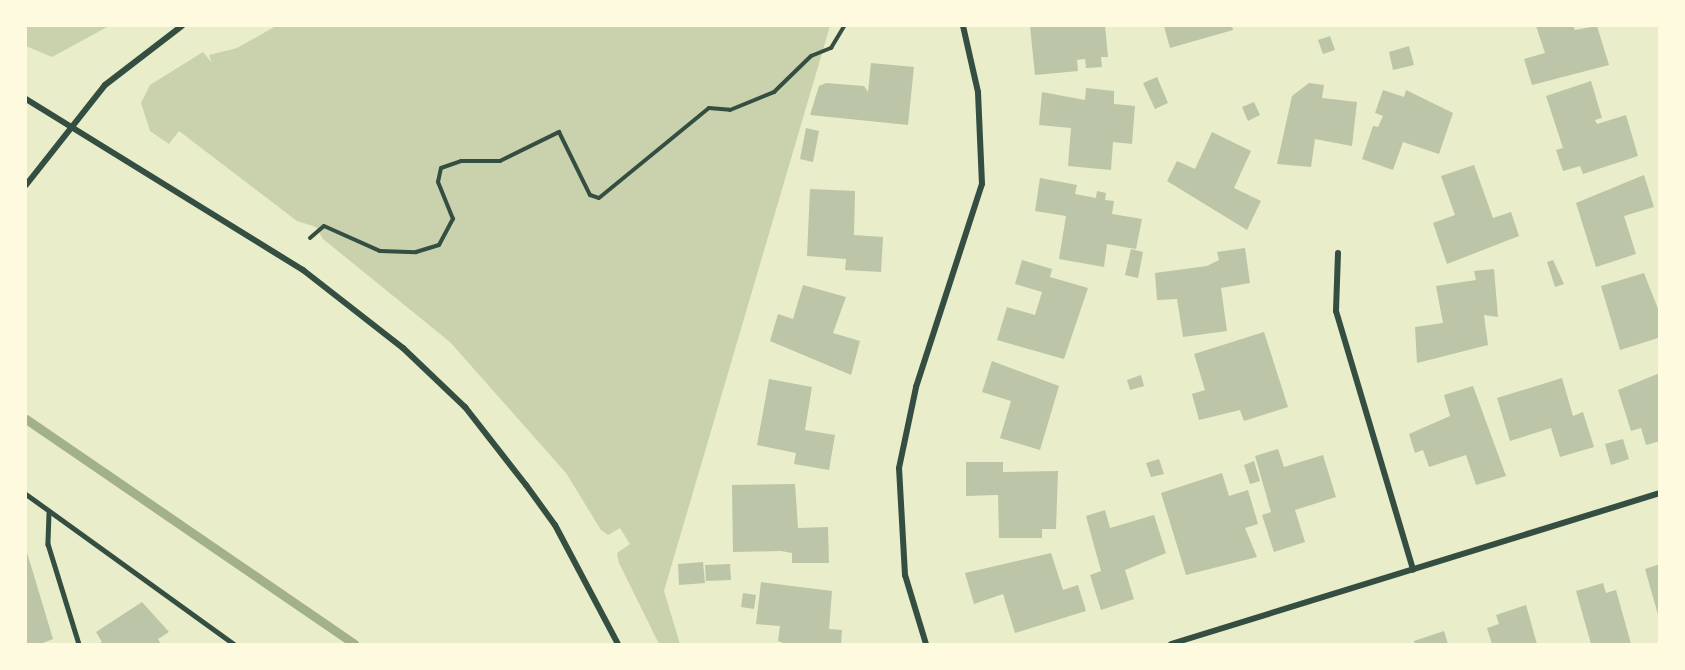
<!DOCTYPE html>
<style>
body{margin:0}
#map{position:relative;width:1685px;height:670px;overflow:hidden;background:#e9edc9;font-family:"Noto Serif",serif}
div>[style]{position:absolute}
.green>*{inset:0;background:#cad2ad}
.stream>*{height:9px;margin:-4.5px;padding:0 4.5px;transform-origin:4.5px;border-radius:4.5px;background:#a3b18a}
.building>*{inset:0;background:#bcc5a7}
.path>*{height:4px;margin:-2px;padding:0 2px;transform-origin:2px;border-radius:2px;background:#344e41}
.service>*{height:4.5px;margin:-2.25px;padding:0 2.25px;transform-origin:2.25px;border-radius:2.25px;background:#344e41}
.minor>*{height:6px;margin:-3px;padding:0 3px;transform-origin:3px;border-radius:3px;background:#344e41}
span{translate:-50% -50%;white-space:nowrap;text-align:center;line-height:1.15;-webkit-text-stroke:4.5px #fefae0;paint-order:stroke}
.frame{position:absolute;inset:0;border:27px solid #fefae0;pointer-events:none}
</style>
<div id="map">
<div class="green">
<div style="clip-path:polygon(26px 26px,109px 26px,52px 57px,26px 46px)"></div>
<div style="clip-path:polygon(276px 26px,830px 26px,664px 591px,680px 644px,659px 644px,619px 563px,617px 553px,630px 544px,620px 528px,608px 535px,601px 530px,566px 473px,450px 342px,323px 239px,316px 227px,297px 221px,179px 131px,169px 144px,150px 131px,141px 103px,150px 85px,203px 52px,212px 63px,209px 55px,237px 48px)"></div>
</div>
<div class="stream">
<div style="left:26px;top:419px;width:398px;rotate:34.4deg"></div>
</div>
<div class="building">
<div style="clip-path:polygon(1030px 26px,1105px 26px,1108px 57px,1101px 57px,1102px 67px,1086px 68px,1085px 59px,1077px 60px,1078px 71px,1035px 75px)"></div>
<div style="clip-path:polygon(1164px 26px,1232px 26px,1233px 30px,1170px 48px)"></div>
<div style="clip-path:polygon(1536px 26px,1573px 26px,1575px 30px,1597px 26px,1609px 65px,1532px 85px,1524px 59px,1545px 53px)"></div>
<div style="clip-path:polygon(1330px 36px,1335px 50px,1323px 54px,1318px 40px)"></div>
<div style="clip-path:polygon(1409px 46px,1414px 65px,1393px 70px,1389px 52px)"></div>
<div style="clip-path:polygon(871px 63px,914px 67px,908px 125px,810px 115px,819px 86px,826px 83px,864px 86px,868px 92px)"></div>
<div style="clip-path:polygon(1157px 77px,1168px 103px,1155px 109px,1143px 83px)"></div>
<div style="clip-path:polygon(1591px 81px,1602px 118px,1595px 120px,1597px 124px,1626px 115px,1638px 156px,1583px 174px,1580px 166px,1563px 171px,1556px 150px,1563px 148px,1546px 96px)"></div>
<div style="clip-path:polygon(1309px 83px,1324px 85px,1322px 98px,1357px 102px,1352px 146px,1315px 139px,1311px 167px,1277px 164px,1292px 96px)"></div>
<div style="clip-path:polygon(1086px 88px,1114px 91px,1114px 104px,1135px 106px,1132px 144px,1113px 142px,1111px 170px,1068px 166px,1071px 128px,1039px 125px,1042px 92px,1085px 100px)"></div>
<div style="clip-path:polygon(1383px 90px,1404px 97px,1406px 90px,1453px 113px,1439px 154px,1403px 142px,1393px 170px,1362px 159px,1373px 126px,1378px 127px,1383px 116px,1375px 113px)"></div>
<div style="clip-path:polygon(1254px 102px,1260px 115px,1248px 121px,1242px 107px)"></div>
<div style="clip-path:polygon(806px 128px,819px 131px,813px 162px,800px 159px)"></div>
<div style="clip-path:polygon(1212px 132px,1251px 151px,1234px 188px,1261px 201px,1247px 230px,1167px 181px,1177px 161px,1195px 169px)"></div>
<div style="clip-path:polygon(1474px 165px,1493px 218px,1511px 212px,1519px 236px,1447px 264px,1433px 223px,1455px 215px,1441px 176px)"></div>
<div style="clip-path:polygon(1644px 175px,1654px 207px,1624px 216px,1636px 254px,1596px 267px,1576px 203px)"></div>
<div style="clip-path:polygon(1040px 178px,1077px 185px,1075px 194px,1096px 198px,1097px 191px,1106px 193px,1105px 200px,1114px 201px,1112px 214px,1142px 219px,1136px 249px,1107px 244px,1104px 267px,1059px 259px,1066px 216px,1035px 211px)"></div>
<div style="clip-path:polygon(810px 189px,855px 191px,854px 235px,883px 237px,881px 272px,845px 270px,846px 259px,807px 256px)"></div>
<div style="clip-path:polygon(1245px 248px,1250px 283px,1221px 288px,1227px 331px,1183px 337px,1177px 299px,1157px 300px,1155px 273px,1207px 266px,1219px 260px,1217px 252px)"></div>
<div style="clip-path:polygon(1131px 249px,1143px 252px,1138px 278px,1125px 275px)"></div>
<div style="clip-path:polygon(1022px 260px,1052px 269px,1050px 277px,1088px 288px,1064px 359px,997px 340px,1007px 307px,1035px 315px,1042px 292px,1015px 284px)"></div>
<div style="clip-path:polygon(1553px 260px,1564px 284px,1555px 287px,1547px 262px)"></div>
<div style="clip-path:polygon(1494px 269px,1498px 317px,1484px 315px,1488px 345px,1417px 363px,1415px 327px,1443px 323px,1436px 286px,1476px 280px,1474px 271px)"></div>
<div style="clip-path:polygon(1644px 273px,1660px 314px,1660px 343px,1658px 338px,1620px 350px,1601px 286px)"></div>
<div style="clip-path:polygon(803px 285px,846px 297px,833px 333px,860px 341px,851px 375px,770px 341px,778px 314px,793px 319px)"></div>
<div style="clip-path:polygon(1264px 332px,1288px 407px,1244px 421px,1240px 410px,1199px 420px,1192px 394px,1205px 390px,1194px 354px)"></div>
<div style="clip-path:polygon(992px 361px,1059px 386px,1040px 450px,1000px 438px,1011px 401px,982px 392px)"></div>
<div style="clip-path:polygon(1660px 373px,1660px 441px,1646px 445px,1641px 428px,1631px 431px,1618px 390px)"></div>
<div style="clip-path:polygon(1141px 375px,1144px 386px,1130px 390px,1127px 380px)"></div>
<div style="clip-path:polygon(1562px 378px,1573px 416px,1583px 412px,1594px 447px,1560px 457px,1551px 428px,1510px 441px,1497px 398px)"></div>
<div style="clip-path:polygon(769px 379px,812px 387px,805px 430px,835px 435px,829px 470px,794px 464px,796px 453px,757px 445px)"></div>
<div style="clip-path:polygon(1473px 386px,1506px 476px,1476px 485px,1466px 455px,1429px 467px,1423px 450px,1415px 453px,1409px 434px,1450px 416px,1444px 395px)"></div>
<div style="clip-path:polygon(1623px 439px,1629px 459px,1611px 465px,1605px 444px)"></div>
<div style="clip-path:polygon(1278px 449px,1284px 467px,1323px 455px,1336px 497px,1295px 510px,1305px 542px,1274px 552px,1262px 515px,1271px 512px,1255px 456px)"></div>
<div style="clip-path:polygon(1159px 459px,1164px 474px,1151px 477px,1146px 463px)"></div>
<div style="clip-path:polygon(1254px 461px,1260px 481px,1250px 484px,1244px 465px)"></div>
<div style="clip-path:polygon(966px 462px,1003px 462px,1003px 472px,1058px 471px,1056px 529px,1042px 529px,1042px 538px,999px 538px,998px 495px,966px 496px)"></div>
<div style="clip-path:polygon(1222px 473px,1229px 496px,1248px 490px,1258px 524px,1245px 528px,1257px 557px,1186px 575px,1161px 493px)"></div>
<div style="clip-path:polygon(795px 484px,798px 528px,828px 527px,829px 563px,792px 563px,792px 553px,781px 551px,733px 552px,732px 485px)"></div>
<div style="clip-path:polygon(1105px 510px,1110px 528px,1154px 515px,1166px 553px,1125px 570px,1134px 599px,1101px 610px,1090px 575px,1101px 571px,1086px 516px)"></div>
<div style="clip-path:polygon(26px 549px,53px 639px,40px 644px,26px 644px)"></div>
<div style="clip-path:polygon(1051px 553px,1063px 590px,1078px 585px,1086px 611px,1015px 633px,1003px 594px,974px 604px,965px 573px)"></div>
<div style="clip-path:polygon(703px 562px,705px 583px,679px 585px,678px 564px)"></div>
<div style="clip-path:polygon(730px 564px,731px 580px,706px 581px,705px 565px)"></div>
<div style="clip-path:polygon(1660px 564px,1660px 618px,1659px 618px,1645px 569px)"></div>
<div style="clip-path:polygon(761px 582px,832px 591px,829px 629px,842px 630px,841px 644px,786px 644px,778px 641px,780px 626px,756px 624px)"></div>
<div style="clip-path:polygon(1603px 583px,1606px 593px,1616px 590px,1631px 644px,1591px 644px,1576px 591px)"></div>
<div style="clip-path:polygon(743px 593px,756px 595px,754px 609px,741px 607px)"></div>
<div style="clip-path:polygon(142px 602px,169px 632px,158px 639px,161px 644px,98px 644px,102px 642px,96px 632px)"></div>
<div style="clip-path:polygon(1526px 605px,1537px 644px,1492px 644px,1487px 628px,1499px 624px,1496px 615px)"></div>
<div style="clip-path:polygon(1444px 631px,1448px 644px,1415px 644px,1414px 641px)"></div>
</div>
<div class="path">
<div style="left:310px;top:238px;width:18px;rotate:-41deg"></div>
<div style="left:324px;top:226px;width:61px;rotate:24.1deg"></div>
<div style="left:380px;top:251px;width:36px;rotate:2deg"></div>
<div style="left:416px;top:252px;width:24px;rotate:-17deg"></div>
<div style="left:439px;top:245px;width:30px;rotate:-62deg"></div>
<div style="left:453px;top:219px;width:40px;rotate:-112deg"></div>
<div style="left:438px;top:182px;width:14px;rotate:-78deg"></div>
<div style="left:441px;top:168px;width:21px;rotate:-19deg"></div>
<div style="left:461px;top:161px;width:39px"></div>
<div style="left:500px;top:161px;width:66px;rotate:-26.2deg"></div>
<div style="left:559px;top:132px;width:70px;rotate:63.8deg"></div>
<div style="left:590px;top:195px;width:9px;rotate:18deg"></div>
<div style="left:599px;top:198px;width:142px;rotate:-39.3deg"></div>
<div style="left:709px;top:108px;width:21px;rotate:5deg"></div>
<div style="left:730px;top:110px;width:48px;rotate:-22.2deg"></div>
<div style="left:774px;top:92px;width:52px;rotate:-44.2deg"></div>
<div style="left:811px;top:56px;width:22px;rotate:-22deg"></div>
<div style="left:831px;top:48px;width:26px;rotate:-59deg"></div>
</div>
<div class="service">
<div style="left:26px;top:494px;width:256px;rotate:35.8deg"></div>
<div style="left:49px;top:513px;width:31px;rotate:92deg"></div>
<div style="left:48px;top:544px;width:105px;rotate:72.8deg"></div>
</div>
<div class="minor">
<div style="left:26px;top:99px;width:326px;rotate:31.7deg"></div>
<div style="left:303px;top:270px;width:127px;rotate:38deg"></div>
<div style="left:403px;top:348px;width:86px;rotate:43.6deg"></div>
<div style="left:465px;top:407px;width:99px;rotate:52deg"></div>
<div style="left:526px;top:485px;width:49px;rotate:54.1deg"></div>
<div style="left:555px;top:525px;width:135px;rotate:62.1deg"></div>
<div style="left:26px;top:185px;width:127px;rotate:-51.7deg"></div>
<div style="left:105px;top:85px;width:97px;rotate:-37.5deg"></div>
<div style="left:1338px;top:253px;width:58px;rotate:92deg"></div>
<div style="left:1336px;top:311px;width:270px;rotate:73.4deg"></div>
<div style="left:926px;top:644px;width:72px;rotate:-106.9deg"></div>
<div style="left:905px;top:575px;width:107px;rotate:-93.2deg"></div>
<div style="left:899px;top:468px;width:83px;rotate:-78.1deg"></div>
<div style="left:916px;top:387px;width:213px;rotate:-72deg"></div>
<div style="left:982px;top:184px;width:92px;rotate:-92.5deg"></div>
<div style="left:978px;top:92px;width:68px;rotate:-102.8deg"></div>
<div style="left:1171px;top:644px;width:512px;rotate:-17.16deg"></div>
</div>
<div class="frame"></div>
</div>
